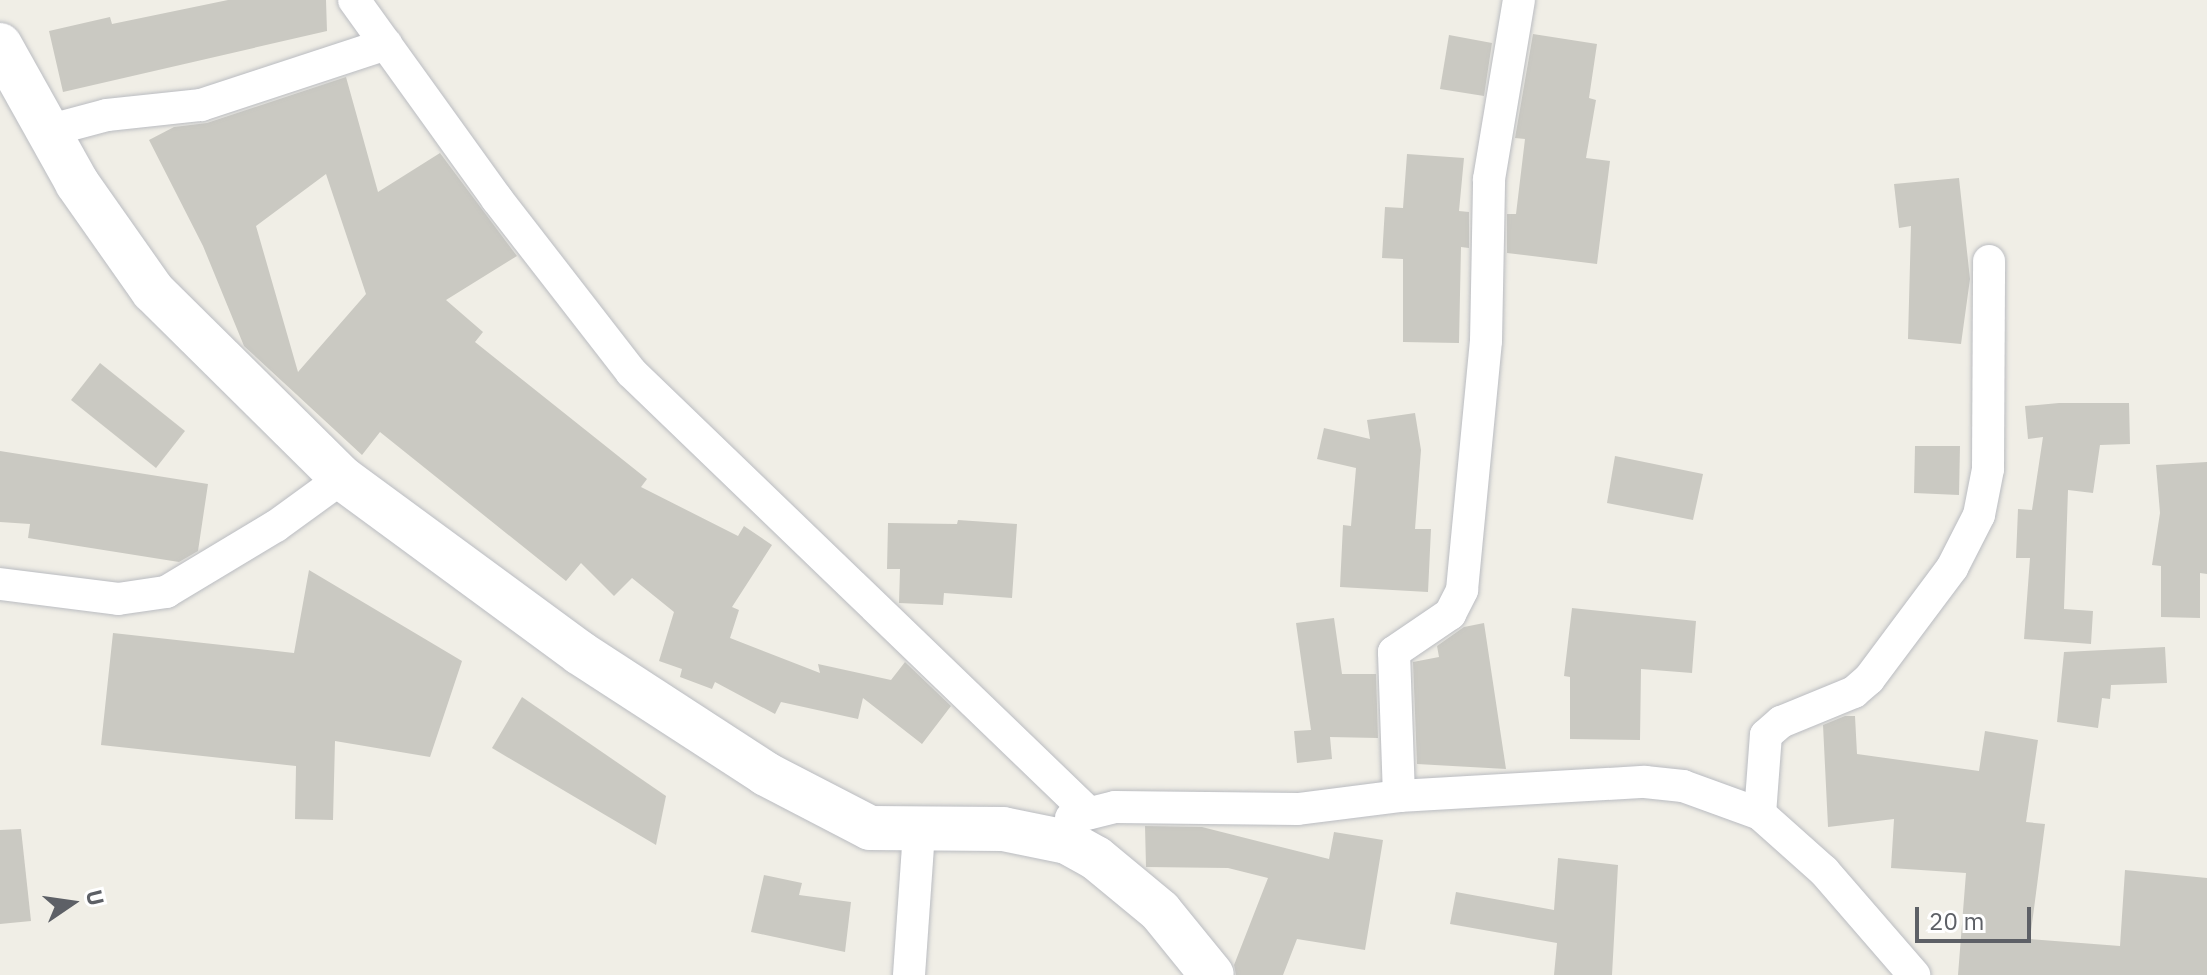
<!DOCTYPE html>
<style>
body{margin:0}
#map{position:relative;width:2207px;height:975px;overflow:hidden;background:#f0eee6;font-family:"IBM Plex Sans",sans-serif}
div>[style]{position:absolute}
.building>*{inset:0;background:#cac9c2}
.roads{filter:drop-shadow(0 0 2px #babcc1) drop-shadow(0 0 2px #babcc1)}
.street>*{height:32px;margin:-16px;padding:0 16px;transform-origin:16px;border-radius:16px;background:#fff}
.secondary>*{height:44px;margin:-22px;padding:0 22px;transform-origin:22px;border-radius:22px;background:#fff}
span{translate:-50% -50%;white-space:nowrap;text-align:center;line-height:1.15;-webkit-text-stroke:8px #fff;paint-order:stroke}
.north{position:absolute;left:32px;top:863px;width:80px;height:80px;-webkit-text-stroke:6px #fff;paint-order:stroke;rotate:77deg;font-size:22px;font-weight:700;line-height:32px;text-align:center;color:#5d6066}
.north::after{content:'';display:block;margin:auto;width:28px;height:36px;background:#5d6066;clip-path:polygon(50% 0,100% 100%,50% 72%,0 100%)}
.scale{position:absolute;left:1915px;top:907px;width:116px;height:36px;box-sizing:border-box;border:4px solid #5d6066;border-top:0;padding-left:10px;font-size:24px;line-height:28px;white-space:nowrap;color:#5d6066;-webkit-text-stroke:6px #fff;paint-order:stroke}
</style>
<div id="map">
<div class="building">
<div style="clip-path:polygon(228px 0,326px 0,327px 31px,63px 92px,49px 31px,110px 17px,112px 24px)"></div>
<div style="clip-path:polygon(1533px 34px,1597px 44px,1589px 98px,1596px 100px,1586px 158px,1610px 161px,1597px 264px,1507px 253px,1507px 214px,1516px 214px,1525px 139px,1515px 138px)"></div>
<div style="clip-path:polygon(1449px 35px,1492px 43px,1484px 96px,1440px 89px)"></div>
<div style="clip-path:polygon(evenodd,346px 77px,378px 192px,440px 153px,517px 256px,446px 300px,483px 332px,475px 342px,647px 479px,641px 487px,738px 536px,744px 526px,772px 545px,732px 607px,739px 610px,730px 638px,820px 673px,818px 664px,891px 680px,905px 662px,951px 706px,922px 744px,863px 698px,858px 719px,781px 702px,775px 714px,715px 682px,712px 689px,680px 677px,682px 669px,659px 661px,674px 612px,632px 578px,614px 596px,581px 563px,566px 581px,380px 432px,362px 455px,244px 346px,203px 246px,149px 140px,174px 127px,207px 123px,346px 77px,326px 174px,366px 294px,298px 372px,256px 226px,326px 174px)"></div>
<div style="clip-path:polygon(1407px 154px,1464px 158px,1459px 211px,1469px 212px,1469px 248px,1461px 247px,1459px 343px,1403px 342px,1403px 259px,1382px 258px,1385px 207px,1403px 208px)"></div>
<div style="clip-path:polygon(1959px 178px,1970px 279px,1961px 344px,1908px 339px,1911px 226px,1899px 228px,1894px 184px)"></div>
<div style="clip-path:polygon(100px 363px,185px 431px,156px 468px,71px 400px)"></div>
<div style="clip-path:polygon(2059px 403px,2129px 403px,2130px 444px,2100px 445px,2093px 493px,2068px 490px,2064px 609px,2093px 611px,2091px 644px,2024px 639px,2030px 558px,2016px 558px,2018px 509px,2032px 510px,2043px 437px,2028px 439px,2025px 406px)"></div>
<div style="clip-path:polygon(1415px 413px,1421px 450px,1415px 529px,1431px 529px,1428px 592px,1340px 587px,1343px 525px,1351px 526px,1356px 468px,1317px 459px,1324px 428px,1370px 439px,1367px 420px)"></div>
<div style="clip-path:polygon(1915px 446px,1960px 446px,1959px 495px,1914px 493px)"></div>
<div style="clip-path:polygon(0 451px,208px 484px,198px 551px,179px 562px,28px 538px,30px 524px,0 522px)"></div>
<div style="clip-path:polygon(1615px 456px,1703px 474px,1693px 520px,1607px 503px)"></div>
<div style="clip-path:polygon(2207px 462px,2207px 574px,2200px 573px,2200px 618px,2161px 617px,2161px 566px,2152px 565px,2160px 513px,2156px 465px)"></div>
<div style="clip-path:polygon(958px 520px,1017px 524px,1012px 598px,944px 593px,943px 605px,899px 603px,900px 569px,887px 569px,888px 523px,957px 524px)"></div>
<div style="clip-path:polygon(309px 570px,462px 661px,430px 757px,335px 741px,333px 820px,295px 819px,296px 766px,101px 745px,113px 633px,294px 653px)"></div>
<div style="clip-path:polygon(1572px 608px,1696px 621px,1692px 673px,1641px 669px,1640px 740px,1570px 739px,1570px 677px,1564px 676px)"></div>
<div style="clip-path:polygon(1334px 618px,1342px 674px,1376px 674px,1378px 738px,1330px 737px,1332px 759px,1297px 763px,1294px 731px,1311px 730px,1296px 623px)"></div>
<div style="clip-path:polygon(1484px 623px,1506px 769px,1417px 764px,1413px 662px,1439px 657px,1437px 646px,1464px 627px)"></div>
<div style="clip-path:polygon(2165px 647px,2167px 683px,2111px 685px,2110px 699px,2102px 698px,2098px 728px,2057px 722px,2064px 652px)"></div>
<div style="clip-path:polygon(522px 697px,666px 796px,656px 845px,492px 748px)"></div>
<div style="clip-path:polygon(1845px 716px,1855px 716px,1857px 754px,1979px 771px,1985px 731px,2038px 740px,2026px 822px,2045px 824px,2030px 939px,2120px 946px,2125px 870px,2207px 878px,2207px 975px,1958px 975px,1966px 873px,1891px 868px,1894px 819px,1828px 827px,1823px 725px)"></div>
<div style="clip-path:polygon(1145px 826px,1202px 827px,1329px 859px,1334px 832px,1383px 840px,1365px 950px,1297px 939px,1283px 975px,1236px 975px,1234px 965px,1268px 878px,1228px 868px,1146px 867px)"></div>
<div style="clip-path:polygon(21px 829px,31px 921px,0 924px,0 830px)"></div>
<div style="clip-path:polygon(1558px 858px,1618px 865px,1612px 975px,1554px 975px,1557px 943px,1450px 924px,1456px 892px,1554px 910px)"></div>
<div style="clip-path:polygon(764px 875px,802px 883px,799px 895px,851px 902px,845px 952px,751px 932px)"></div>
</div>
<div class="roads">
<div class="street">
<div style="left:354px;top:0;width:245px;rotate:54.3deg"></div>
<div style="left:497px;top:199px;width:219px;rotate:52.2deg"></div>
<div style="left:631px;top:372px;width:636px;rotate:43.92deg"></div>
<div style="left:47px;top:131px;width:62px;rotate:-14.9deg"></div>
<div style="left:107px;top:115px;width:95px;rotate:-6.1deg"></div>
<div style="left:201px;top:105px;width:195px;rotate:-18.2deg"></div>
<div style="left:0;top:584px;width:119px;rotate:7.2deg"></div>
<div style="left:118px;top:599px;width:49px;rotate:-8.3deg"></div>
<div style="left:166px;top:592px;width:128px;rotate:-31deg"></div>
<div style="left:276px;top:526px;width:82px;rotate:-36deg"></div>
<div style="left:1399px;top:796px;width:144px;rotate:-92deg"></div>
<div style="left:1394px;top:652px;width:68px;rotate:-34.2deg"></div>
<div style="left:1450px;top:614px;width:27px;rotate:-63deg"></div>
<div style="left:1462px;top:590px;width:250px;rotate:-84.5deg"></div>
<div style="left:1486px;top:341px;width:162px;rotate:-88.9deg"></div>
<div style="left:1489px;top:179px;width:181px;rotate:-80.5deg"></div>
<div style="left:1760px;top:814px;width:79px;rotate:-85.7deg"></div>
<div style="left:1766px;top:735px;width:20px;rotate:-41deg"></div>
<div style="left:1781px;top:722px;width:79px;rotate:-22.3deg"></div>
<div style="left:1854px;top:692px;width:20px;rotate:-41deg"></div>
<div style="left:1869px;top:679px;width:139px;rotate:-53.2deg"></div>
<div style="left:1952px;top:568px;width:59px;rotate:-63deg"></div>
<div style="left:1979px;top:515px;width:47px;rotate:-78.9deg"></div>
<div style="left:1988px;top:469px;width:208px;rotate:-89.7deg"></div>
<div style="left:1071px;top:818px;width:45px;rotate:-14deg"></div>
<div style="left:1115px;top:807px;width:183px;rotate:0.6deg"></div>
<div style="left:1298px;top:809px;width:102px;rotate:-7.3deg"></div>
<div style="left:1399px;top:796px;width:246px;rotate:-3.3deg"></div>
<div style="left:1645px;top:782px;width:38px;rotate:6deg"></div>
<div style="left:1683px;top:786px;width:82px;rotate:20deg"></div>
<div style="left:1760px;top:814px;width:86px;rotate:41.7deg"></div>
<div style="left:1824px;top:871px;width:138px;rotate:49.1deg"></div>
<div style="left:909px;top:975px;width:144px;rotate:-86deg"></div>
</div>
<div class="secondary">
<div style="left:0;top:45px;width:158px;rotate:60.8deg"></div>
<div style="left:77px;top:183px;width:132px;rotate:54.9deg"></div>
<div style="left:153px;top:291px;width:266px;rotate:44.7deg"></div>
<div style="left:342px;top:478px;width:295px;rotate:36.3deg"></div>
<div style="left:580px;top:653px;width:222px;rotate:33deg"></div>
<div style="left:766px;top:774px;width:117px;rotate:27.4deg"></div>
<div style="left:870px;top:828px;width:133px;rotate:0.4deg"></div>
<div style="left:1003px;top:829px;width:65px;rotate:11.5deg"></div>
<div style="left:1067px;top:842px;width:33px;rotate:29deg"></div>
<div style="left:1096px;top:858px;width:83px;rotate:39.6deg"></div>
<div style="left:1160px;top:911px;width:82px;rotate:50.9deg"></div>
</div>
</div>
<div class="north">U</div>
<div class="scale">20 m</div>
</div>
